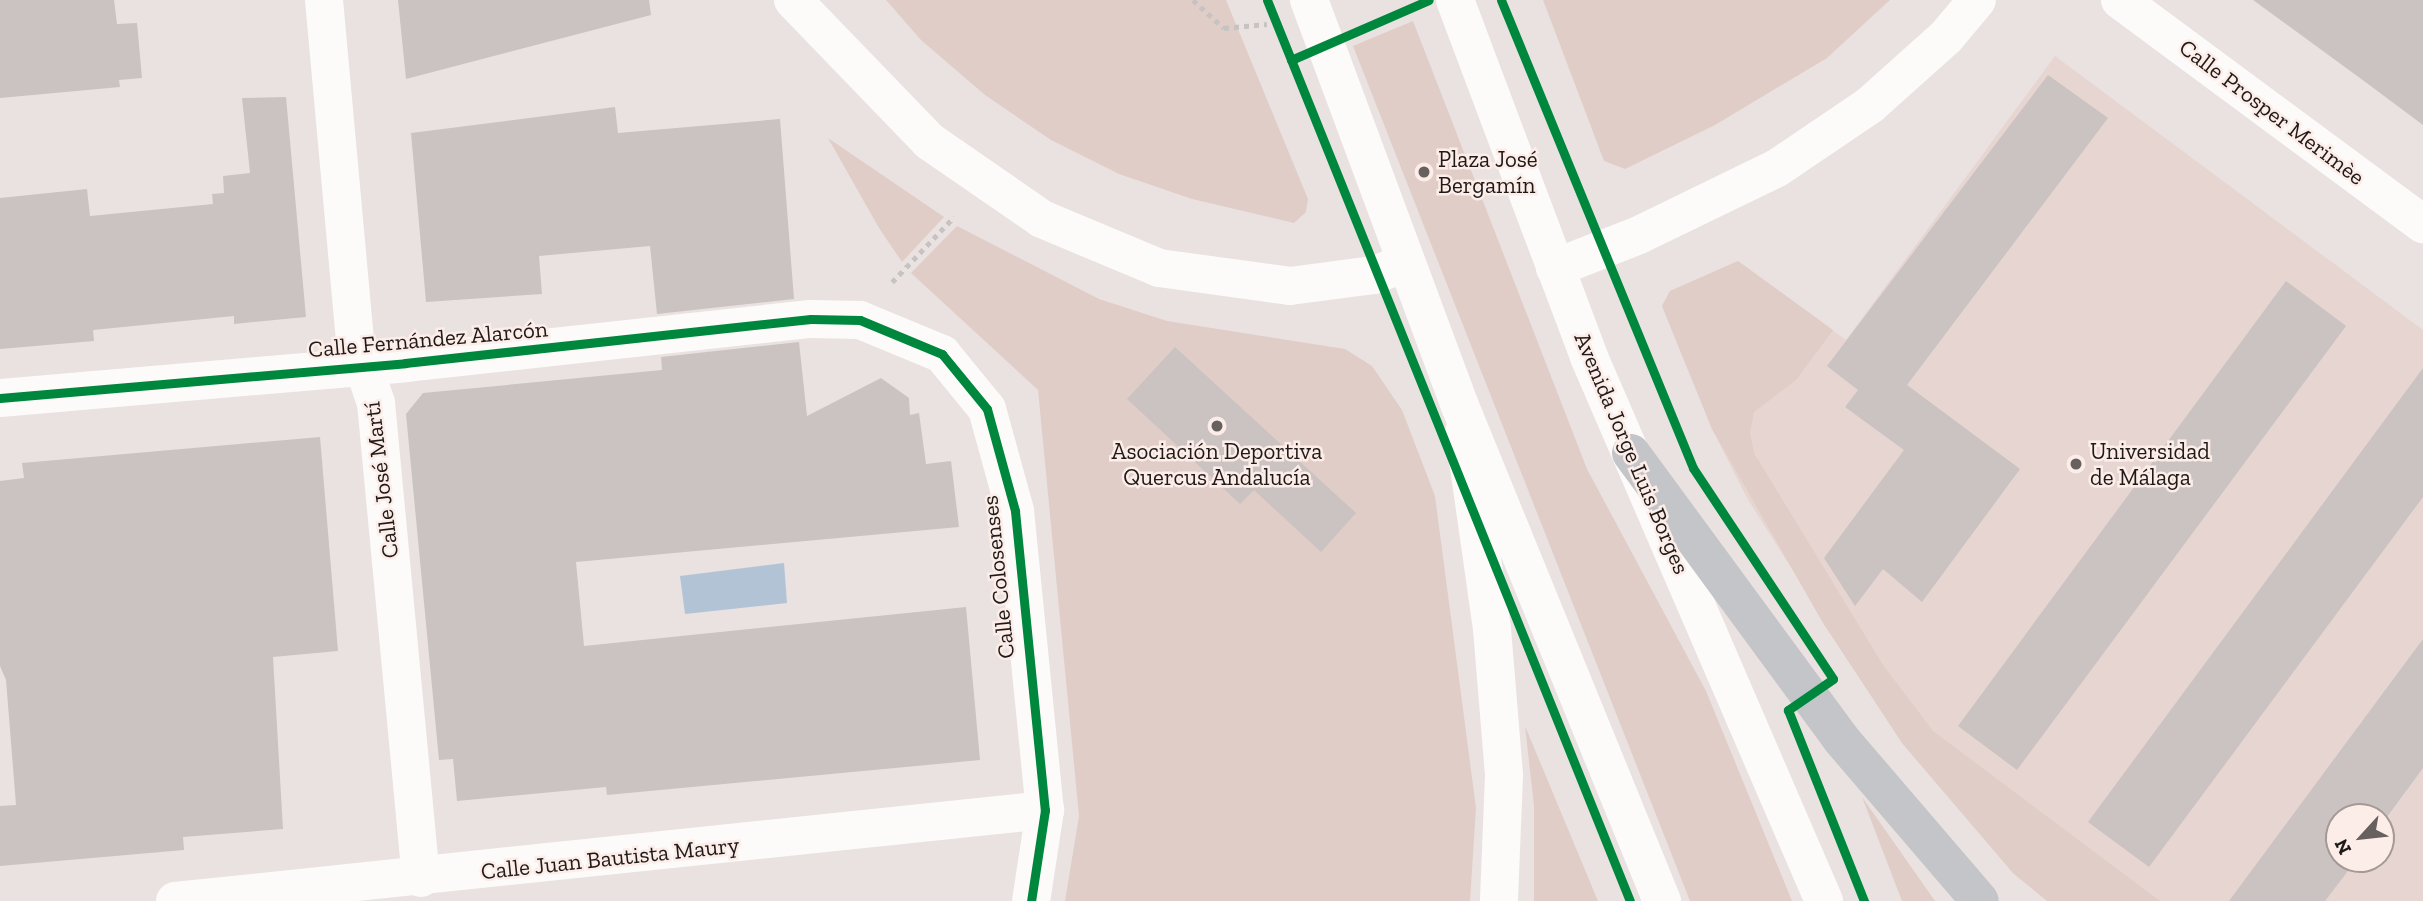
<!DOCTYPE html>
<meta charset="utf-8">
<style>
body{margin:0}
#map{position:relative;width:2423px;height:901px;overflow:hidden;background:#eae2e0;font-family:"Zilla Slab",serif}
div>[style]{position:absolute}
.built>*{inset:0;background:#e6d5d0}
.green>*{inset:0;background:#e0cdc7}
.water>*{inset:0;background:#b2c3d6}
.building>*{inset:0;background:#cac3c1}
.path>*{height:4.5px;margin-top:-2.25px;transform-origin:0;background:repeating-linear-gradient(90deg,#c6c4c3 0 5px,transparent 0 10px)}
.street>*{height:38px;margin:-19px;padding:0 19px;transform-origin:19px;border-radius:19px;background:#fcfbfa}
.secondary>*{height:38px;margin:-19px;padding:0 19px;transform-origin:19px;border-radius:19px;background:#fcfbfa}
.highway>*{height:38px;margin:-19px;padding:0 19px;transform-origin:19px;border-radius:19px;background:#c4c5c8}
.cycleway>*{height:9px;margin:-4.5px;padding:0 4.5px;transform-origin:4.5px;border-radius:4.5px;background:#00873e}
.dots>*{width:19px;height:19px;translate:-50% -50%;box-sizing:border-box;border:4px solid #fdede8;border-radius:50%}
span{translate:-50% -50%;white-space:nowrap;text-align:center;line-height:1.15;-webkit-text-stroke:5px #fdede8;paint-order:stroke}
.street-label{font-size:23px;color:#1f1a18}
.poi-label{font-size:23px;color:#1f1a18}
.left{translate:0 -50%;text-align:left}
.north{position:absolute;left:2325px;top:803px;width:70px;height:70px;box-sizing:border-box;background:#fdede8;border:2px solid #a49995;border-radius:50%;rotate:243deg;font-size:19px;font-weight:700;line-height:28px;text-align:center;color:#1f1a18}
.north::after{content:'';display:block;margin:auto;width:24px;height:32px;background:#66605e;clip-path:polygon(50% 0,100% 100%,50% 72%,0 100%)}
</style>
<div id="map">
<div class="built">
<div style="clip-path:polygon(evenodd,2055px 56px,2423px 330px,2423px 901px,2047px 901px,2013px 873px,1902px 743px,1747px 498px,1712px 429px,1662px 306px,1670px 291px,1738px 261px,1846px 340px,2055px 56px,2339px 817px,2381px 817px,2381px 859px,2339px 859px,2339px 817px)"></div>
</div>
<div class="green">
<div style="clip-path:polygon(886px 0,1226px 0,1308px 199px,1306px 212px,1294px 223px,1192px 199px,1119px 174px,1051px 140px,985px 95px,921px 40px)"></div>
<div style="clip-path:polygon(1543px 0,1890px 0,1827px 58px,1715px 125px,1625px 169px,1604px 161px)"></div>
<div style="clip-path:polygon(1413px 21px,1587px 469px,1706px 691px,1792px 901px,1690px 901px,1353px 46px)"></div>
<div style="clip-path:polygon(828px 138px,944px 217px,902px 262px,879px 228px)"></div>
<div style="clip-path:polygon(957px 226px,1099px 299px,1167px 321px,1345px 349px,1372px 366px,1402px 410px,1435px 496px,1476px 808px,1470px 901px,1065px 901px,1079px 816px,1038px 390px,911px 273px)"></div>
<div style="clip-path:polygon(1738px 261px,1833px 330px,1796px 380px,1754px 412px,1750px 433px,1754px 453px,1883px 665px,1933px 731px,2160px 901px,2047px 901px,2013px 873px,1902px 743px,1823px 623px,1712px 429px,1662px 306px,1670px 291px)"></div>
<div style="clip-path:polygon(1525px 726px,1598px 901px,1534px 901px,1534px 806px)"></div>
<div style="clip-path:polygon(1862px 797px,1935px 901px,1902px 901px)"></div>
</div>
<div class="water">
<div style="clip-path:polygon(784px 563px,787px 603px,685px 614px,680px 576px)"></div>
</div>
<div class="building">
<div style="clip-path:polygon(0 0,114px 0,117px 24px,137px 23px,142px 78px,119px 80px,120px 87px,0 98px)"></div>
<div style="clip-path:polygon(398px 0,649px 0,651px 15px,406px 79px)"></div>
<div style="clip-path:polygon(2253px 0,2423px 0,2423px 125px,2364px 81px)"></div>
<div style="clip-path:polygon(2048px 75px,2108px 118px,1907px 385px,2020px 469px,1922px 602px,1883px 569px,1855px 606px,1824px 558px,1904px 450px,1845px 407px,1858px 390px,1827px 366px)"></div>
<div style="clip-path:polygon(286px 97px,306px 317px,234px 324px,234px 316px,93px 330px,94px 341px,0 349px,0 198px,87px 189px,90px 216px,213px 204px,212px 194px,224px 193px,223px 176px,250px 173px,242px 98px)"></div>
<div style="clip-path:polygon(615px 107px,618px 133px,780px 119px,794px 299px,657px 314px,650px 246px,539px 256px,542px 294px,426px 302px,411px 133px)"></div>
<div style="clip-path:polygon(2286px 281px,2346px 326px,2017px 770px,1958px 726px)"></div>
<div style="clip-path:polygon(799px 342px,807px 416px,881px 378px,909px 398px,910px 415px,919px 413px,926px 464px,951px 461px,959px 527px,576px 562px,584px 646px,966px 607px,980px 760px,607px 795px,606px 787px,457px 801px,453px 759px,439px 760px,406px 414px,423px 393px,662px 370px,661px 357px)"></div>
<div style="clip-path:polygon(1175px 347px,1356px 513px,1321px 552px,1254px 490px,1240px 504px,1127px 399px)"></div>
<div style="clip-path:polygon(2423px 368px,2423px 497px,2149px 867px,2088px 822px)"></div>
<div style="clip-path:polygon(320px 437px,338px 651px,273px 657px,283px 829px,183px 837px,184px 850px,0 866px,0 806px,16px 805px,6px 680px,0 666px,0 481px,24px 478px,22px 463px)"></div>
<div style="clip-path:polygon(2423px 639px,2423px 768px,2381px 825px,2381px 817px,2339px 817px,2339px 859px,2357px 859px,2325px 901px,2229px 901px)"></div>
</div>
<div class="path">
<div style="left:1193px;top:0;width:42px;rotate:42.1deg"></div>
<div style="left:1224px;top:28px;width:43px;rotate:-5.3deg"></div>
<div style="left:892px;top:282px;width:90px;rotate:-46.4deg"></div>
</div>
<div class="street">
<div style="left:324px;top:0;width:343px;rotate:84.8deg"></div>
<div style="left:355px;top:342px;width:65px;rotate:71deg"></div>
<div style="left:376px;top:403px;width:477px;rotate:84.6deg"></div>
<div style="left:793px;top:0;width:196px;rotate:46deg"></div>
<div style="left:929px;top:141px;width:137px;rotate:34.6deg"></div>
<div style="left:1042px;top:219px;width:127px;rotate:22.7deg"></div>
<div style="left:1159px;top:268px;width:132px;rotate:7.8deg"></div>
<div style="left:1290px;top:286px;width:85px;rotate:-7.5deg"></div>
<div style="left:1374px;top:275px;width:34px;rotate:-21deg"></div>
<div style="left:2120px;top:0;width:377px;rotate:36.5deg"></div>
<div style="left:1555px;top:268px;width:90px;rotate:-21.4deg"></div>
<div style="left:1639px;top:235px;width:153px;rotate:-25.9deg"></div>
<div style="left:1777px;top:168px;width:112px;rotate:-34.1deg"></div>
<div style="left:1870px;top:105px;width:102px;rotate:-41.8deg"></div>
<div style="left:1946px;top:37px;width:48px;rotate:-50deg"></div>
<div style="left:0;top:398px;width:407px;rotate:-4.9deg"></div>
<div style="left:405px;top:363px;width:408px;rotate:-6.2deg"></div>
<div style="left:811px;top:319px;width:49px;rotate:1.2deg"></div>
<div style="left:860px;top:320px;width:89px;rotate:22.5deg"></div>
<div style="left:942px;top:354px;width:71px;rotate:50.7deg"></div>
<div style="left:987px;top:409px;width:106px;rotate:74.6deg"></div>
<div style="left:1015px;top:511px;width:301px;rotate:84.3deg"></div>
<div style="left:1045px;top:810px;width:92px;rotate:98.7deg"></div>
<div style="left:1464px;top:432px;width:199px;rotate:81.9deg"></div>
<div style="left:1492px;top:629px;width:146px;rotate:85.3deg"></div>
<div style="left:1504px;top:775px;width:126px;rotate:92.3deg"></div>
<div style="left:175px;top:901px;width:875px;rotate:-5.97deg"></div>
</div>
<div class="secondary">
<div style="left:1309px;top:0;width:433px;rotate:69.6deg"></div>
<div style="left:1460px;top:406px;width:535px;rotate:67.8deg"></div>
<div style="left:1455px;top:0;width:381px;rotate:69.4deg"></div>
<div style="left:1589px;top:357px;width:593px;rotate:66.64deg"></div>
</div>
<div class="highway">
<div style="left:1631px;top:453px;width:355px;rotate:53.7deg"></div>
<div style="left:1841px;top:739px;width:213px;rotate:49.4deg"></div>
</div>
<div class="cycleway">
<div style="left:1267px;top:0;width:971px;rotate:68.06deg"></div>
<div style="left:1501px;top:0;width:506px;rotate:67.69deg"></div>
<div style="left:1693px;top:468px;width:253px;rotate:56.4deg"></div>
<div style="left:1833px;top:679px;width:55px;rotate:145.4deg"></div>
<div style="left:1788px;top:710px;width:206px;rotate:68.3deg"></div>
<div style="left:1291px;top:60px;width:150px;rotate:-23.5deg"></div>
<div style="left:0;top:398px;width:407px;rotate:-4.9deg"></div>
<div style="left:405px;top:363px;width:408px;rotate:-6.2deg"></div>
<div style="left:811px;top:319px;width:49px;rotate:1.2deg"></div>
<div style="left:860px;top:320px;width:89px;rotate:22.5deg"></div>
<div style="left:942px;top:354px;width:71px;rotate:50.7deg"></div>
<div style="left:987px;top:409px;width:106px;rotate:74.6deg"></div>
<div style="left:1015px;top:511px;width:301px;rotate:84.3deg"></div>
<div style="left:1045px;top:810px;width:92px;rotate:98.7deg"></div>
</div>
<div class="dots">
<div style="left:1424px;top:172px;background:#66605e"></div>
<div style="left:1217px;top:426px;background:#66605e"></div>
<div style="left:2076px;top:464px;background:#66605e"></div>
</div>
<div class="street-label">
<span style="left:2272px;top:112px;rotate:37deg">Calle Prosper Merimèe</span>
<span style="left:428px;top:339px;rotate:-5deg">Calle Fernández Alarcón</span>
<span style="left:1632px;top:453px;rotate:67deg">Avenida Jorge Luis Borges</span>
<span style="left:381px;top:480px;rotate:-97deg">Calle José Martí</span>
<span style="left:998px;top:577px;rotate:-96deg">Calle Colosenses</span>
<span style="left:610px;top:858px;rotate:-6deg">Calle Juan Bautista Maury</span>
</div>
<div class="poi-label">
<span class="left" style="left:1438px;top:172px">Plaza José<br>Bergamín</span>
<span style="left:1217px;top:464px">Asociación Deportiva<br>Quercus Andalucía</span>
<span class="left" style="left:2090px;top:464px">Universidad<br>de Málaga</span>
</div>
<div class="north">N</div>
</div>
